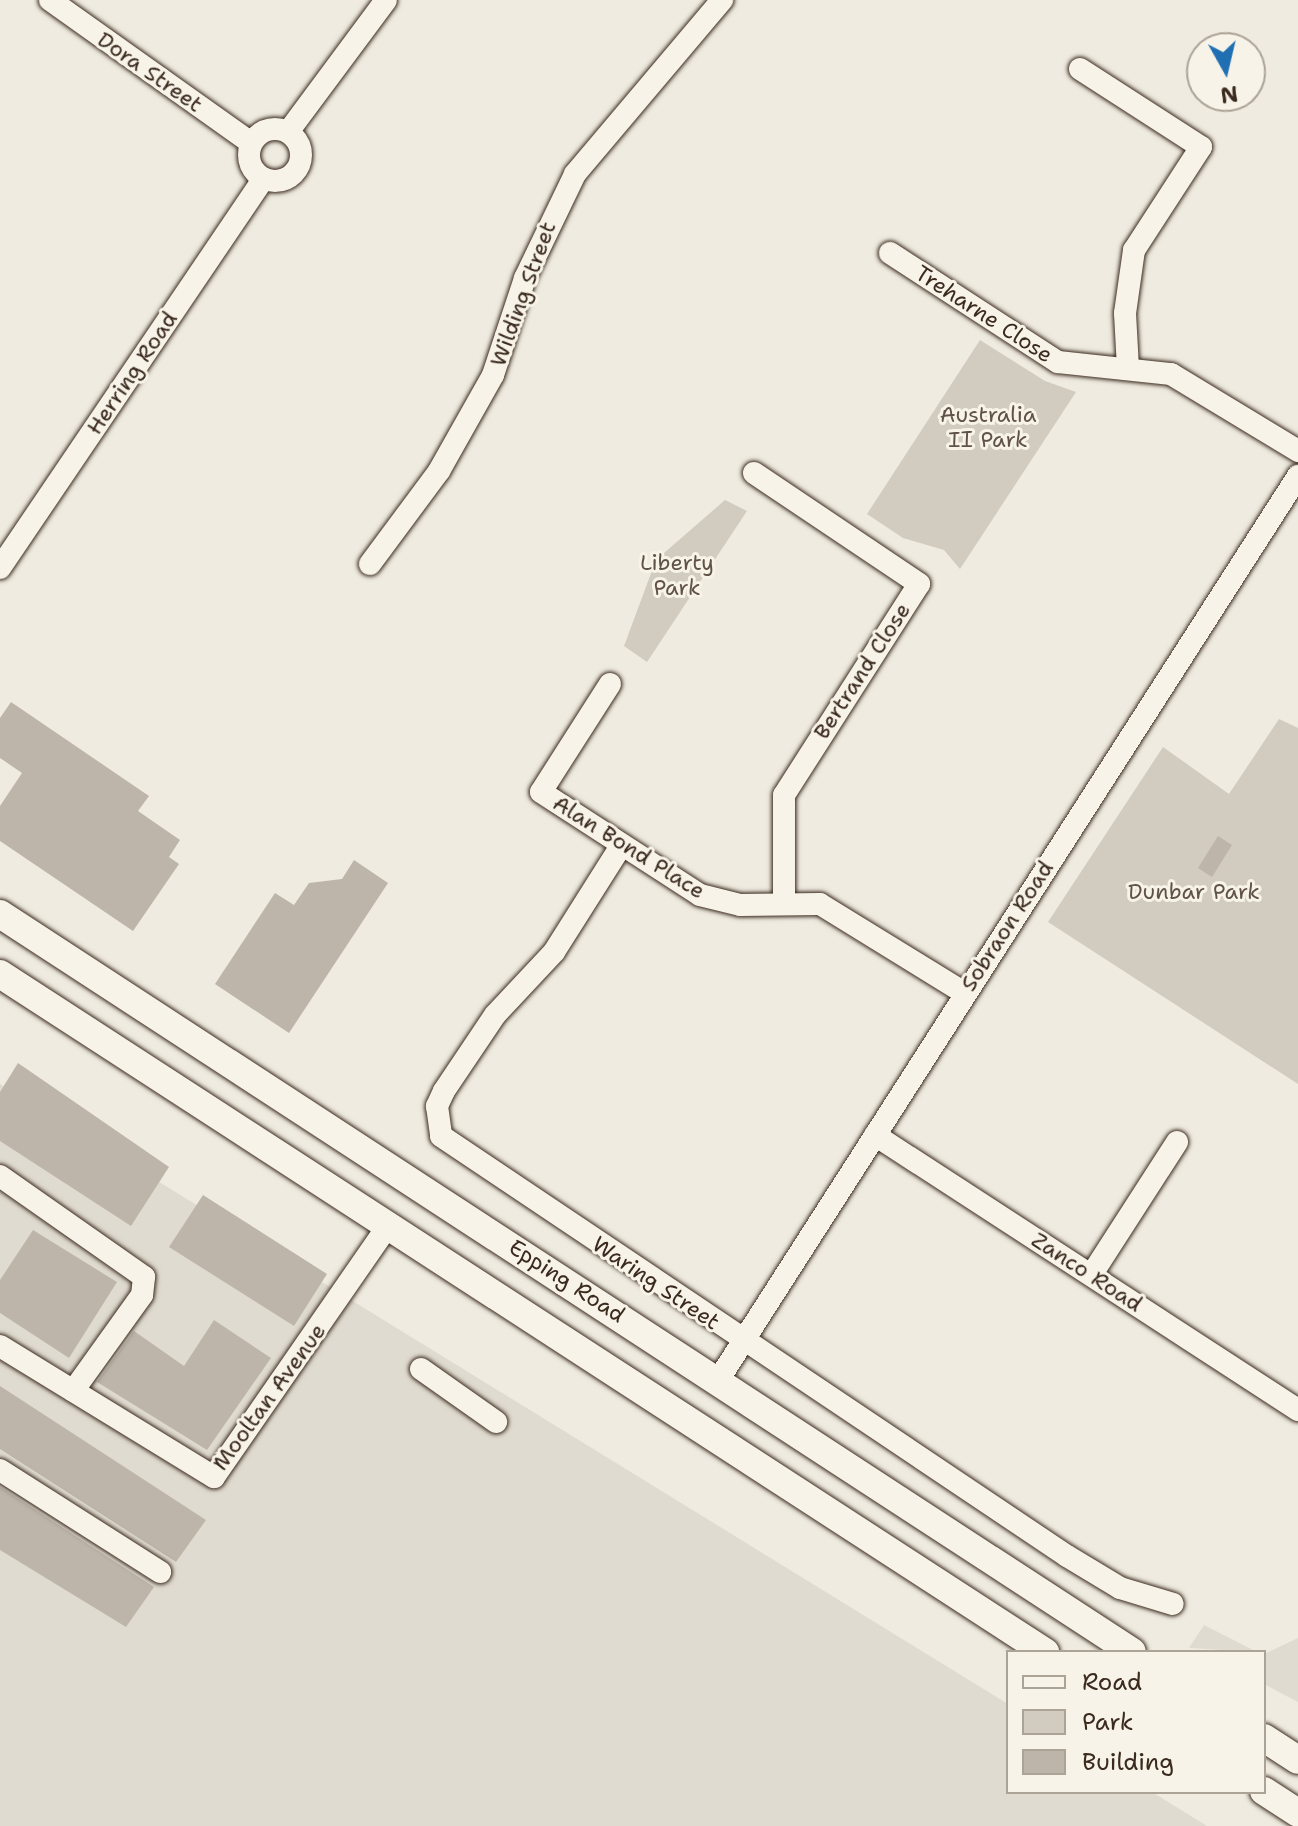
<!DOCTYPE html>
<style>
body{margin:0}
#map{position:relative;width:1298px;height:1826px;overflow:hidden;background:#efebe0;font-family:"Shantell Sans",sans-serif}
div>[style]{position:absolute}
.built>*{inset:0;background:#e0dbd0}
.green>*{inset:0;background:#d1cbc0}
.building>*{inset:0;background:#bdb5aa}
.roads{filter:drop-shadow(0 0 2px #3b2a1e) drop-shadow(0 0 2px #3b2a1e)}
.minor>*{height:22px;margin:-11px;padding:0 11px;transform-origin:11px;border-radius:11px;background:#f7f3e8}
.minor>.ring{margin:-11px;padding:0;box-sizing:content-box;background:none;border:22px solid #f7f3e8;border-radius:50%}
.major>*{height:28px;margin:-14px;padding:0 14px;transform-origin:14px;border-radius:14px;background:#f7f3e8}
span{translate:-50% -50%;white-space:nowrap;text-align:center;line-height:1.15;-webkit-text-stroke:6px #f7f3e8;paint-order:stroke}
.street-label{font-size:22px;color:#3b2a1e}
.park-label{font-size:22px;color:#605246}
.legend{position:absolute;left:1006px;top:1650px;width:260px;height:144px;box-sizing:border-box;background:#f7f3e8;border:2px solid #aca397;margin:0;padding:10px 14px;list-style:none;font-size:24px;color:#3b2a1e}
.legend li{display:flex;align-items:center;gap:16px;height:40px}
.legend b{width:40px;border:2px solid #aca397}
.north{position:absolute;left:1186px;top:32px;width:80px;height:80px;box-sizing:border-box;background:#f7f3e8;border:2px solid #aca397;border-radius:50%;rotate:172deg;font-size:22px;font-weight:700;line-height:32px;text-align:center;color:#3b2a1e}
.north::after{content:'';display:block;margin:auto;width:28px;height:36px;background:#1f6fb2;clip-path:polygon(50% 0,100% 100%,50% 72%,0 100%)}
</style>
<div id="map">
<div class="built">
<div style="clip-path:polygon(0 1084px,1008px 1704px,1008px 1792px,1152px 1792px,1207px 1826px,0 1826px)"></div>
<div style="clip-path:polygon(1204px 1625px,1257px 1652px,1189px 1648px)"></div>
<div style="clip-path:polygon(1298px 1638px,1298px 1702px,1264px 1684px,1264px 1654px)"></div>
</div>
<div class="green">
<div style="clip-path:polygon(980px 340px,1045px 381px,1076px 392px,960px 569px,944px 550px,903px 538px,867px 514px)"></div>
<div style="clip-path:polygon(725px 500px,747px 511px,647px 662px,624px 646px,656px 560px)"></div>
<div style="clip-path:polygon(1279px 719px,1298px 728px,1298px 1084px,1048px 922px,1163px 747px,1229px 794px)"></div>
</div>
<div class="building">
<div style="clip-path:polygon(11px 702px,149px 796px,138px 811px,180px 840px,169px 857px,179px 864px,133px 931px,0 841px,0 806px,22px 773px,0 758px,0 718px)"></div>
<div style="clip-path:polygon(1218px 836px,1232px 845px,1212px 877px,1198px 868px)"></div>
<div style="clip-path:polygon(354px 860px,388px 883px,289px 1033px,215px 984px,275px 893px,294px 905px,309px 883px,342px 879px)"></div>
<div style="clip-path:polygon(18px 1063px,169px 1167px,131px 1226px,0 1141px,0 1092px)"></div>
<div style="clip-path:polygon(203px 1195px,327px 1274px,294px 1326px,169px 1247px)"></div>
<div style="clip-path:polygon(33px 1230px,117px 1282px,69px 1358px,0 1313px,0 1280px)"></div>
<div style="clip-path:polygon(214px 1320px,271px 1358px,207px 1450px,97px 1382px,134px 1331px,184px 1366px)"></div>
<div style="clip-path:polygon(0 1386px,206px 1520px,176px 1562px,0 1449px)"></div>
<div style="clip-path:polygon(0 1487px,154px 1587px,126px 1627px,0 1550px)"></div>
</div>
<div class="roads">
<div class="minor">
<div style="left:50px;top:0;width:247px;rotate:35.4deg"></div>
<div style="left:1080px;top:69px;width:144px;rotate:32.8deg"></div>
<div style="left:1201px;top:147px;width:123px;rotate:123deg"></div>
<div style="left:1134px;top:250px;width:64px;rotate:98.1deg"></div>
<div style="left:1125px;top:313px;width:55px;rotate:86.9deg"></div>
<div class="ring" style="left:249px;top:129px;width:30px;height:30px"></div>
<div style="left:288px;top:132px;width:164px;rotate:-53.4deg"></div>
<div style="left:890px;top:253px;width:200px;rotate:33deg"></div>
<div style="left:1058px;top:362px;width:114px;rotate:6.1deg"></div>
<div style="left:1171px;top:374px;width:149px;rotate:31.2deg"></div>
<div style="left:754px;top:473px;width:199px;rotate:33.9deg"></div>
<div style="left:919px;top:584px;width:250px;rotate:122.6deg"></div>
<div style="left:784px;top:795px;width:107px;rotate:90deg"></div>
<div style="left:370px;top:564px;width:116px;rotate:-53.4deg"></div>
<div style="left:439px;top:471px;width:110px;rotate:-60.6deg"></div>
<div style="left:493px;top:375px;width:102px;rotate:-71.7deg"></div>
<div style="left:525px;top:278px;width:115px;rotate:-64.3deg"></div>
<div style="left:575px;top:174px;width:228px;rotate:-49.8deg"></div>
<div style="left:0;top:568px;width:470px;rotate:-55.9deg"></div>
<div style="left:610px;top:684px;width:128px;rotate:122.6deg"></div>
<div style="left:541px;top:792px;width:189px;rotate:32.9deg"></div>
<div style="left:700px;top:895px;width:41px;rotate:14deg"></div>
<div style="left:740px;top:905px;width:80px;rotate:-0.7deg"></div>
<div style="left:820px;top:904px;width:168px;rotate:31.6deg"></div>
<div style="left:621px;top:846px;width:125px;rotate:122.3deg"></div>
<div style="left:554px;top:952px;width:86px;rotate:133.1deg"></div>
<div style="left:495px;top:1015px;width:92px;rotate:123.9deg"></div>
<div style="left:444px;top:1091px;width:17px;rotate:115deg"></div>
<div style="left:437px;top:1106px;width:30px;rotate:82deg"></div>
<div style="left:441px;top:1136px;width:754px;rotate:33.86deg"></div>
<div style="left:1067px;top:1556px;width:62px;rotate:31.1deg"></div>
<div style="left:1120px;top:1588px;width:55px;rotate:16.8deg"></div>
<div style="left:875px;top:1135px;width:505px;rotate:33.03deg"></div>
<div style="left:0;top:1176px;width:176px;rotate:35deg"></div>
<div style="left:144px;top:1277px;width:18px;rotate:96deg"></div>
<div style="left:142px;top:1295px;width:118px;rotate:125.7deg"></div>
<div style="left:1092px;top:1274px;width:157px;rotate:-57.2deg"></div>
<div style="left:0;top:1346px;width:251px;rotate:31.5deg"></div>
<div style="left:214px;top:1477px;width:308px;rotate:-55.3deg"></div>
<div style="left:421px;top:1369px;width:92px;rotate:35.2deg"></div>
<div style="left:719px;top:1379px;width:1073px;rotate:-57.33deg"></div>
<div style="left:0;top:1470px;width:190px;rotate:32.5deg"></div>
</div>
<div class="major">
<div style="left:0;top:914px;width:1351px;rotate:33.1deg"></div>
<div style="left:0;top:974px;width:1246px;rotate:32.98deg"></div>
<div style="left:1264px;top:1738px;width:40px;rotate:32.9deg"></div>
<div style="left:1264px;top:1791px;width:40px;rotate:32.9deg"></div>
</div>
</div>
<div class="street-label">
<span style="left:150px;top:72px;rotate:35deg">Dora Street</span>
<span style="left:523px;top:294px;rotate:-70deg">Wilding Street</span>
<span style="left:984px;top:314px;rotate:33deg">Treharne Close</span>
<span style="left:132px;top:373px;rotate:-56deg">Herring Road</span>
<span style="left:862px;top:671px;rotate:-57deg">Bertrand Close</span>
<span style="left:629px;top:847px;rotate:32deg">Alan Bond Place</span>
<span style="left:1007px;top:926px;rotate:-57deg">Sobraon Road</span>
<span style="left:1087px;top:1272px;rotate:33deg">Zanco Road</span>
<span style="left:567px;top:1281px;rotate:33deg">Epping Road</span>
<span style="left:656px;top:1283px;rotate:34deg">Waring Street</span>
<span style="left:269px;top:1397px;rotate:-54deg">Mooltan Avenue</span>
</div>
<div class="park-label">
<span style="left:988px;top:427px">Australia<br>II Park</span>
<span style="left:677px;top:575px">Liberty<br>Park</span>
<span style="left:1194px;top:892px">Dunbar Park</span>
</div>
<ul class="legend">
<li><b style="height:10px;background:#f7f3e8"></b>Road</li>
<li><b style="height:22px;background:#d1cbc0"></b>Park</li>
<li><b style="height:22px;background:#bdb5aa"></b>Building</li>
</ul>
<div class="north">N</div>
</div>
